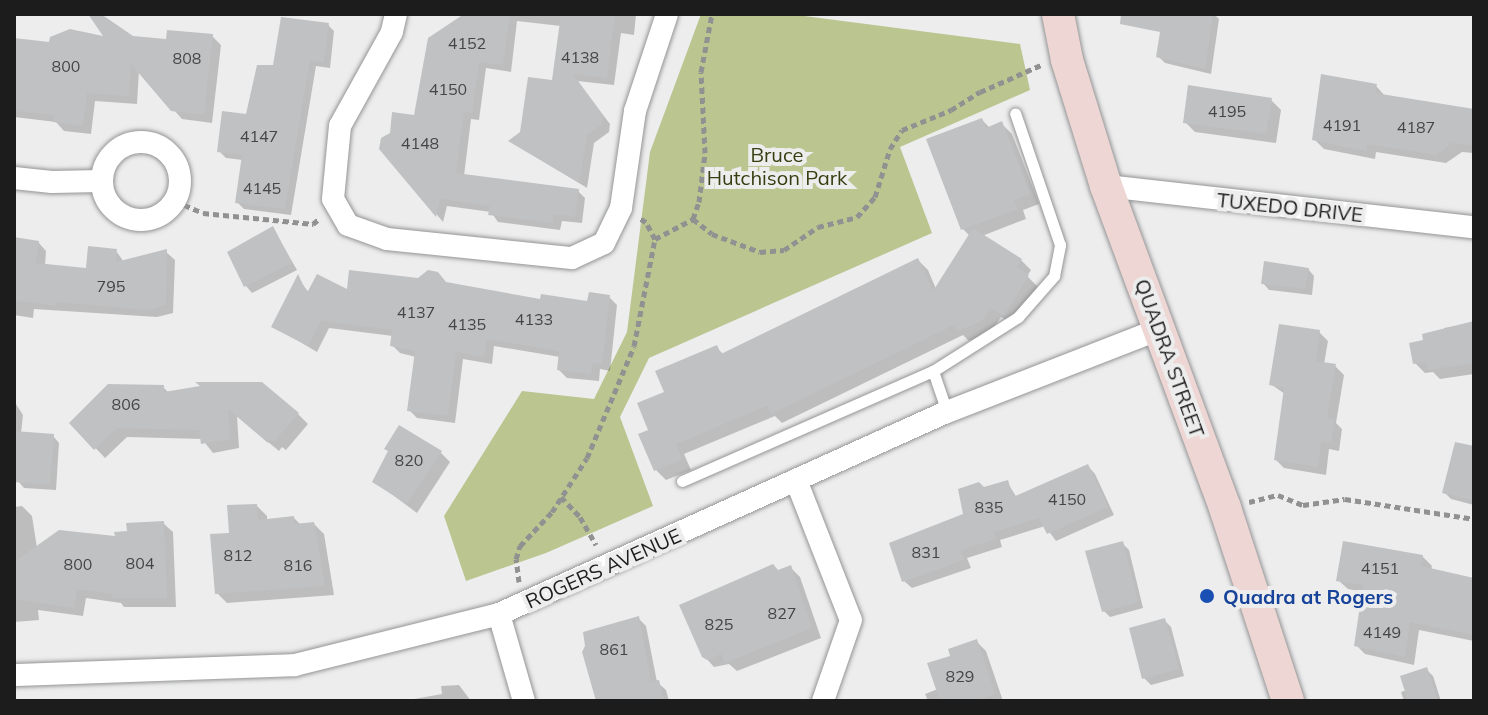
<!DOCTYPE html>
<style>
body{margin:0}
#map{position:relative;width:1488px;height:715px;overflow:hidden;background:#ededee;font-family:Mulish,sans-serif}
div>[style]{position:absolute}
.green>*{inset:0;background:#bac590}
.shadow>*{inset:0;background:#0003}
.building>*{inset:0;background:#c0c1c2}
.path>*{height:5px;margin-top:-2.5px;transform-origin:0;background:repeating-linear-gradient(90deg,#919191 0 6px,transparent 0 10px)}
.roads{filter:drop-shadow(0 0 2px #949596) drop-shadow(0 0 2px #949596)}
.lane>*{height:11px;margin:-5.5px;padding:0 5.5px;transform-origin:5.5px;border-radius:5.5px;background:#fff}
.street>*{height:22px;margin:-11px;padding:0 11px;transform-origin:11px;border-radius:11px;background:#fff}
.street>.ring{margin:-11px;padding:0;box-sizing:content-box;background:none;border:22px solid #fff;border-radius:50%}
.secondary>*{height:32px;margin:-16px;padding:0 16px;transform-origin:16px;border-radius:16px;background:#edd6d3}
.dots>*{width:22px;height:22px;translate:-50% -50%;box-sizing:border-box;border:4px solid #ededee;border-radius:50%}
span{translate:-50% -50%;white-space:nowrap;text-align:center;line-height:1.15;-webkit-text-stroke:8px #ededee;paint-order:stroke}
.number-label{font-size:16px;color:#454546}
.number-label span{-webkit-text-stroke-width:0}
.park-label{font-size:20px;color:#373e11}
.street-label{font-size:20px;color:#1c1c1c}
.transit-label{font-size:20px;color:#164399;font-weight:700}
.left{translate:0 -50%;text-align:left}
.frame{position:absolute;inset:0;border:16px solid #1c1c1c;pointer-events:none}
</style>
<div id="map">
<div class="green">
<div style="clip-path:polygon(701px 14px,789px 14px,1020px 44px,1030px 90px,900px 147px,932px 233px,649px 358px,620px 417px,653px 506px,546px 553px,466px 581px,444px 516px,522px 391px,594px 399px,627px 332px,650px 152px)"></div>
</div>
<div class="shadow">
<div style="clip-path:polygon(90px 14px,97px 14px,132px 38px,167px 41px,212px 36px,221px 45px,212px 123px,182px 119px,139px 71px,137px 104px,95px 101px,91px 134px,64px 131px,56px 122px,14px 117px,14px 40px,51px 45px,107px 39px)"></div>
<div style="clip-path:polygon(466px 14px,636px 14px,634px 35px,621px 33px,614px 85px,577px 81px,610px 124px,609px 132px,594px 143px,587px 188px,511px 141px,522px 134px,554px 82px,561px 26px,517px 21px,511px 72px,486px 68px,479px 120px,471px 119px,464px 176px,578px 191px,585px 198px,582px 223px,562px 221px,560px 230px,498px 222px,491px 212px,447px 206px,443px 222px,381px 148px,416px 117px)"></div>
<div style="clip-path:polygon(1163px 14px,1214px 14px,1219px 19px,1211px 74px,1165px 63px,1158px 56px)"></div>
<div style="clip-path:polygon(328px 25px,334px 31px,330px 68px,316px 66px,291px 215px,244px 209px,237px 202px,243px 160px,226px 158px,219px 151px,248px 116px,275px 67px)"></div>
<div style="clip-path:polygon(1376px 86px,1386px 97px,1473px 111px,1474px 104px,1474px 153px,1462px 152px,1446px 163px,1376px 152px,1375px 159px,1324px 149px,1314px 139px)"></div>
<div style="clip-path:polygon(1271px 100px,1281px 110px,1276px 143px,1195px 132px,1185px 122px)"></div>
<div style="clip-path:polygon(982px 120px,990px 128px,1002px 124px,1012px 134px,1039px 204px,1023px 210px,1026px 219px,982px 236px,1021px 260px,1031px 270px,1027px 276px,1038px 287px,1014px 324px,1001px 317px,992px 330px,969px 341px,963px 335px,782px 423px,775px 416px,684px 454px,691px 470px,666px 480px,656px 470px,651px 431px,667px 393px,716px 347px,724px 355px,918px 260px,928px 270px,936px 289px,970px 236px,963px 229px,929px 141px)"></div>
<div style="clip-path:polygon(273px 228px,297px 270px,252px 293px,246px 286px)"></div>
<div style="clip-path:polygon(14px 240px,38px 242px,46px 251px,45px 266px,88px 271px,116px 251px,124px 262px,166px 252px,175px 260px,173px 313px,157px 317px,34px 309px,33px 318px,14px 315px)"></div>
<div style="clip-path:polygon(1308px 269px,1314px 276px,1312px 295px,1269px 290px,1263px 283px)"></div>
<div style="clip-path:polygon(298px 278px,309px 293px,447px 284px,541px 302px,589px 303px,609px 297px,617px 305px,610px 371px,600px 369px,599px 381px,567px 378px,559px 370px,560px 357px,494px 346px,492px 364px,463px 359px,455px 423px,417px 418px,409px 410px,416px 357px,400px 353px,392px 345px,393px 336px,329px 328px,317px 352px,273px 326px)"></div>
<div style="clip-path:polygon(1474px 317px,1474px 374px,1440px 379px,1433px 372px,1425px 373px,1415px 363px,1445px 332px,1444px 328px,1473px 323px)"></div>
<div style="clip-path:polygon(1319px 332px,1328px 341px,1324px 364px,1335px 366px,1344px 375px,1336px 423px,1342px 429px,1339px 451px,1329px 449px,1326px 475px,1284px 468px,1276px 460px,1285px 394px,1272px 385px)"></div>
<div style="clip-path:polygon(163px 387px,169px 393px,204px 388px,298px 414px,308px 424px,286px 450px,282px 447px,279px 451px,237px 416px,239px 448px,213px 453px,202px 439px,127px 437px,105px 458px,72px 423px)"></div>
<div style="clip-path:polygon(14px 401px,23px 415px,21px 433px,53px 436px,59px 443px,56px 490px,24px 488px,18px 481px)"></div>
<div style="clip-path:polygon(1474px 448px,1474px 505px,1451px 499px,1444px 492px)"></div>
<div style="clip-path:polygon(440px 452px,450px 462px,417px 513px,374px 481px)"></div>
<div style="clip-path:polygon(1088px 466px,1095px 474px,1114px 515px,1056px 541px,1045px 526px,1000px 540px,1002px 547px,967px 558px,971px 568px,912px 588px,904px 581px,966px 515px,984px 490px,1007px 482px,1017px 498px)"></div>
<div style="clip-path:polygon(22px 506px,32px 516px,37px 548px,117px 538px,163px 523px,173px 532px,176px 607px,124px 607px,121px 603px,86px 598px,83px 616px,38px 610px,39px 620px,14px 622px,14px 507px)"></div>
<div style="clip-path:polygon(257px 506px,267px 516px,267px 521px,294px 518px,301px 525px,314px 524px,324px 534px,334px 595px,227px 603px,217px 593px)"></div>
<div style="clip-path:polygon(1122px 543px,1129px 550px,1143px 608px,1110px 617px,1104px 611px)"></div>
<div style="clip-path:polygon(1422px 556px,1432px 566px,1431px 570px,1474px 580px,1474px 641px,1419px 630px,1414px 665px,1365px 654px,1356px 645px,1364px 592px,1348px 589px,1338px 580px)"></div>
<div style="clip-path:polygon(790px 567px,800px 577px,821px 638px,737px 671px,729px 664px,714px 667px,704px 656px)"></div>
<div style="clip-path:polygon(638px 618px,646px 626px,657px 682px,666px 690px,669px 701px,598px 701px)"></div>
<div style="clip-path:polygon(1165px 621px,1171px 627px,1184px 676px,1151px 685px,1144px 678px)"></div>
<div style="clip-path:polygon(976px 641px,986px 651px,1003px 701px,928px 701px,925px 694px,938px 689px,953px 657px)"></div>
<div style="clip-path:polygon(1426px 669px,1433px 676px,1441px 701px,1404px 701px,1401px 692px,1407px 690px)"></div>
<div style="clip-path:polygon(459px 685px,471px 701px,403px 701px,442px 694px,441px 686px)"></div>
</div>
<div class="building">
<div style="clip-path:polygon(88px 14px,101px 14px,133px 36px,166px 39px,167px 30px,213px 34px,204px 115px,171px 111px,131px 64px,129px 96px,87px 93px,83px 126px,53px 122px,54px 115px,14px 111px,14px 38px,49px 42px,50px 37px,70px 29px,103px 36px)"></div>
<div style="clip-path:polygon(464px 14px,510px 14px,503px 65px,479px 62px,472px 113px,464px 112px,456px 173px,579px 189px,575px 217px,554px 214px,553px 223px,488px 215px,490px 206px,440px 199px,436px 217px,379px 149px,381px 138px,390px 133px,392px 112px,414px 115px,428px 38px)"></div>
<div style="clip-path:polygon(561px 14px,615px 14px,607px 78px,573px 74px,603px 115px,602px 124px,587px 135px,579px 183px,508px 141px,520px 132px,528px 77px,552px 80px)"></div>
<div style="clip-path:polygon(1121px 14px,1213px 14px,1205px 69px,1156px 57px,1160px 32px,1120px 24px)"></div>
<div style="clip-path:polygon(281px 17px,329px 23px,324px 62px,310px 60px,285px 209px,235px 203px,242px 155px,217px 152px,222px 111px,246px 114px,257px 65px,273px 65px)"></div>
<div style="clip-path:polygon(1321px 74px,1377px 84px,1375px 93px,1474px 109px,1474px 146px,1452px 143px,1436px 155px,1367px 144px,1366px 151px,1312px 140px)"></div>
<div style="clip-path:polygon(1188px 85px,1272px 98px,1266px 134px,1183px 123px)"></div>
<div style="clip-path:polygon(982px 118px,986px 128px,1002px 121px,1030px 194px,1014px 200px,1018px 209px,961px 230px,926px 139px)"></div>
<div style="clip-path:polygon(273px 226px,292px 263px,244px 287px,227px 252px)"></div>
<div style="clip-path:polygon(973px 228px,1022px 259px,1017px 267px,1029px 275px,1004px 316px,990px 308px,983px 320px,957px 332px,954px 325px,771px 414px,767px 406px,676px 444px,682px 460px,654px 471px,638px 434px,648px 430px,637px 403px,664px 392px,655px 371px,717px 345px,721px 354px,918px 258px,933px 291px)"></div>
<div style="clip-path:polygon(14px 237px,39px 241px,36px 263px,86px 268px,88px 246px,117px 249px,116px 262px,167px 249px,166px 305px,147px 310px,56px 302px,56px 306px,14px 300px)"></div>
<div style="clip-path:polygon(1264px 261px,1309px 268px,1305px 289px,1261px 284px)"></div>
<div style="clip-path:polygon(349px 270px,418px 278px,428px 270px,438px 272px,446px 282px,540px 299px,541px 294px,587px 301px,589px 292px,610px 295px,602px 364px,593px 363px,591px 374px,557px 370px,559px 351px,487px 339px,484px 357px,456px 352px,448px 416px,407px 411px,415px 351px,390px 346px,392px 330px,321px 321px,308px 346px,271px 327px,298px 274px,307px 293px,317px 274px,347px 289px)"></div>
<div style="clip-path:polygon(1474px 321px,1474px 363px,1428px 370px,1426px 362px,1413px 364px,1409px 343px,1423px 340px,1422px 334px)"></div>
<div style="clip-path:polygon(1279px 324px,1320px 330px,1316px 361px,1336px 364px,1327px 418px,1334px 419px,1331px 443px,1321px 442px,1318px 467px,1274px 460px,1284px 388px,1269px 385px)"></div>
<div style="clip-path:polygon(195px 382px,262px 382px,299px 413px,274px 442px,271px 439px,268px 443px,228px 409px,230px 439px,201px 444px,199px 430px,117px 428px,94px 450px,69px 423px,108px 384px,164px 385px,164px 392px,200px 386px)"></div>
<div style="clip-path:polygon(399px 425px,442px 451px,407px 504px,372px 482px,388px 451px,384px 449px)"></div>
<div style="clip-path:polygon(14px 431px,54px 434px,50px 485px,14px 482px)"></div>
<div style="clip-path:polygon(1455px 442px,1474px 446px,1474px 501px,1442px 493px)"></div>
<div style="clip-path:polygon(1088px 464px,1108px 507px,1047px 534px,1039px 518px,994px 532px,996px 539px,961px 550px,964px 560px,902px 582px,889px 543px,963px 514px,958px 489px,979px 482px,984px 487px,1008px 480px,1013px 497px)"></div>
<div style="clip-path:polygon(257px 504px,258px 520px,294px 516px,295px 524px,314px 522px,325px 586px,215px 594px,210px 534px,229px 533px,227px 505px)"></div>
<div style="clip-path:polygon(164px 521px,167px 598px,113px 598px,112px 594px,77px 589px,74px 608px,14px 599px,14px 562px,59px 530px,115px 536px,114px 532px,127px 531px,126px 523px)"></div>
<div style="clip-path:polygon(1123px 541px,1138px 602px,1102px 612px,1085px 551px)"></div>
<div style="clip-path:polygon(1343px 541px,1423px 555px,1421px 566px,1474px 578px,1474px 635px,1410px 622px,1405px 657px,1354px 646px,1363px 585px,1336px 581px)"></div>
<div style="clip-path:polygon(773px 564px,778px 570px,791px 565px,812px 628px,725px 663px,721px 654px,707px 660px,702px 657px,679px 605px)"></div>
<div style="clip-path:polygon(639px 616px,651px 681px,659px 680px,664px 701px,596px 701px,582px 652px,585px 646px,583px 632px)"></div>
<div style="clip-path:polygon(1165px 618px,1179px 669px,1142px 679px,1129px 628px)"></div>
<div style="clip-path:polygon(977px 639px,995px 694px,974px 701px,940px 701px,927px 663px,950px 656px,948px 649px)"></div>
<div style="clip-path:polygon(1427px 667px,1438px 701px,1408px 701px,1400px 676px)"></div>
</div>
<div class="path">
<div style="left:175px;top:201px;width:30px;rotate:23deg"></div>
<div style="left:203px;top:213px;width:111px;rotate:5.7deg"></div>
<div style="left:313px;top:224px;width:9px;rotate:-41deg"></div>
<div style="left:693px;top:219px;width:24px;rotate:38deg"></div>
<div style="left:712px;top:234px;width:51px;rotate:20.6deg"></div>
<div style="left:760px;top:252px;width:24px;rotate:-5deg"></div>
<div style="left:784px;top:250px;width:41px;rotate:-34.1deg"></div>
<div style="left:818px;top:227px;width:40px;rotate:-14.4deg"></div>
<div style="left:857px;top:217px;width:27px;rotate:-48deg"></div>
<div style="left:875px;top:197px;width:50px;rotate:-72.6deg"></div>
<div style="left:890px;top:149px;width:22px;rotate:-58deg"></div>
<div style="left:902px;top:130px;width:53px;rotate:-22.2deg"></div>
<div style="left:951px;top:110px;width:34px;rotate:-32deg"></div>
<div style="left:980px;top:92px;width:67px;rotate:-23.9deg"></div>
<div style="left:655px;top:239px;width:43px;rotate:-27.8deg"></div>
<div style="left:693px;top:219px;width:18px;rotate:-71deg"></div>
<div style="left:699px;top:202px;width:49px;rotate:-83deg"></div>
<div style="left:705px;top:153px;width:81px;rotate:-92.8deg"></div>
<div style="left:701px;top:72px;width:59px;rotate:-79.3deg"></div>
<div style="left:561px;top:497px;width:28px;rotate:46deg"></div>
<div style="left:580px;top:517px;width:32px;rotate:60deg"></div>
<div style="left:1249px;top:502px;width:30px;rotate:-14deg"></div>
<div style="left:1278px;top:495px;width:27px;rotate:22deg"></div>
<div style="left:1303px;top:505px;width:42px;rotate:-8.1deg"></div>
<div style="left:1345px;top:499px;width:131px;rotate:8.8deg"></div>
<div style="left:519px;top:582px;width:23px;rotate:-97deg"></div>
<div style="left:516px;top:559px;width:14px;rotate:-73deg"></div>
<div style="left:520px;top:546px;width:47px;rotate:-46.7deg"></div>
<div style="left:552px;top:512px;width:64px;rotate:-57.1deg"></div>
<div style="left:587px;top:458px;width:121px;rotate:-67.2deg"></div>
<div style="left:634px;top:346px;width:109px;rotate:-78.9deg"></div>
<div style="left:655px;top:239px;width:19px;rotate:-118deg"></div>
<div style="left:646px;top:222px;width:8px;rotate:-150deg"></div>
</div>
<div class="roads">
<div class="lane">
<div style="left:933px;top:371px;width:43px;rotate:71.1deg"></div>
<div style="left:682px;top:481px;width:274px;rotate:-23.7deg"></div>
<div style="left:933px;top:371px;width:101px;rotate:-32.4deg"></div>
<div style="left:1018px;top:317px;width:55px;rotate:-48.7deg"></div>
<div style="left:1054px;top:276px;width:32px;rotate:-79deg"></div>
<div style="left:1060px;top:245px;width:139px;rotate:-108.8deg"></div>
</div>
<div class="street">
<div style="left:396px;top:14px;width:18px;rotate:103deg"></div>
<div style="left:392px;top:32px;width:107px;rotate:119deg"></div>
<div style="left:340px;top:126px;width:73px;rotate:95.5deg"></div>
<div style="left:333px;top:199px;width:30px;rotate:60deg"></div>
<div style="left:348px;top:225px;width:41px;rotate:19.7deg"></div>
<div style="left:387px;top:239px;width:186px;rotate:5.9deg"></div>
<div style="left:572px;top:258px;width:35px;rotate:-25deg"></div>
<div style="left:604px;top:243px;width:39px;rotate:-64deg"></div>
<div style="left:621px;top:208px;width:98px;rotate:-81.8deg"></div>
<div style="left:635px;top:111px;width:102px;rotate:-71.7deg"></div>
<div class="ring" style="left:102px;top:142px;width:56px;height:56px"></div>
<div style="left:14px;top:178px;width:38px;rotate:6deg"></div>
<div style="left:52px;top:182px;width:49px;rotate:-1.2deg"></div>
<div style="left:1106px;top:186px;width:370px;rotate:6.4deg"></div>
<div style="left:796px;top:480px;width:150px;rotate:68.6deg"></div>
<div style="left:851px;top:620px;width:86px;rotate:109.1deg"></div>
<div style="left:499px;top:614px;width:91px;rotate:74deg"></div>
<div style="left:14px;top:675px;width:281px;rotate:-2deg"></div>
<div style="left:295px;top:665px;width:210px;rotate:-14deg"></div>
<div style="left:499px;top:614px;width:491px;rotate:-24.3deg"></div>
<div style="left:947px;top:412px;width:229px;rotate:-21.3deg"></div>
</div>
<div class="secondary">
<div style="left:1058px;top:14px;width:47px;rotate:78.9deg"></div>
<div style="left:1067px;top:60px;width:132px;rotate:72.8deg"></div>
<div style="left:1106px;top:186px;width:343px;rotate:69.7deg"></div>
<div style="left:1225px;top:508px;width:203px;rotate:71.9deg"></div>
</div>
</div>
<div class="dots">
<div style="left:1207px;top:596px;background:#1a4fb4"></div>
</div>
<div class="number-label">
<span style="left:467px;top:43px">4152</span>
<span style="left:580px;top:57px">4138</span>
<span style="left:187px;top:58px">808</span>
<span style="left:66px;top:66px">800</span>
<span style="left:448px;top:89px">4150</span>
<span style="left:1227px;top:111px">4195</span>
<span style="left:1342px;top:125px">4191</span>
<span style="left:1416px;top:127px">4187</span>
<span style="left:259px;top:136px">4147</span>
<span style="left:420px;top:143px">4148</span>
<span style="left:262px;top:188px">4145</span>
<span style="left:111px;top:286px">795</span>
<span style="left:416px;top:312px">4137</span>
<span style="left:534px;top:319px">4133</span>
<span style="left:467px;top:324px">4135</span>
<span style="left:126px;top:404px">806</span>
<span style="left:409px;top:460px">820</span>
<span style="left:1067px;top:499px">4150</span>
<span style="left:989px;top:507px">835</span>
<span style="left:926px;top:552px">831</span>
<span style="left:238px;top:555px">812</span>
<span style="left:140px;top:563px">804</span>
<span style="left:78px;top:564px">800</span>
<span style="left:298px;top:565px">816</span>
<span style="left:1380px;top:568px">4151</span>
<span style="left:782px;top:613px">827</span>
<span style="left:719px;top:624px">825</span>
<span style="left:1382px;top:632px">4149</span>
<span style="left:614px;top:649px">861</span>
<span style="left:960px;top:676px">829</span>
</div>
<div class="park-label">
<span style="left:777px;top:166px">Bruce<br>Hutchison Park</span>
</div>
<div class="street-label">
<span style="left:1290px;top:207px;rotate:6deg">TUXEDO DRIVE</span>
<span style="left:1170px;top:358px;rotate:70deg">QUADRA STREET</span>
<span style="left:603px;top:568px;rotate:-24deg">ROGERS AVENUE</span>
</div>
<div class="transit-label">
<span class="left" style="left:1223px;top:596px">Quadra at Rogers</span>
</div>
<div class="frame"></div>
</div>
